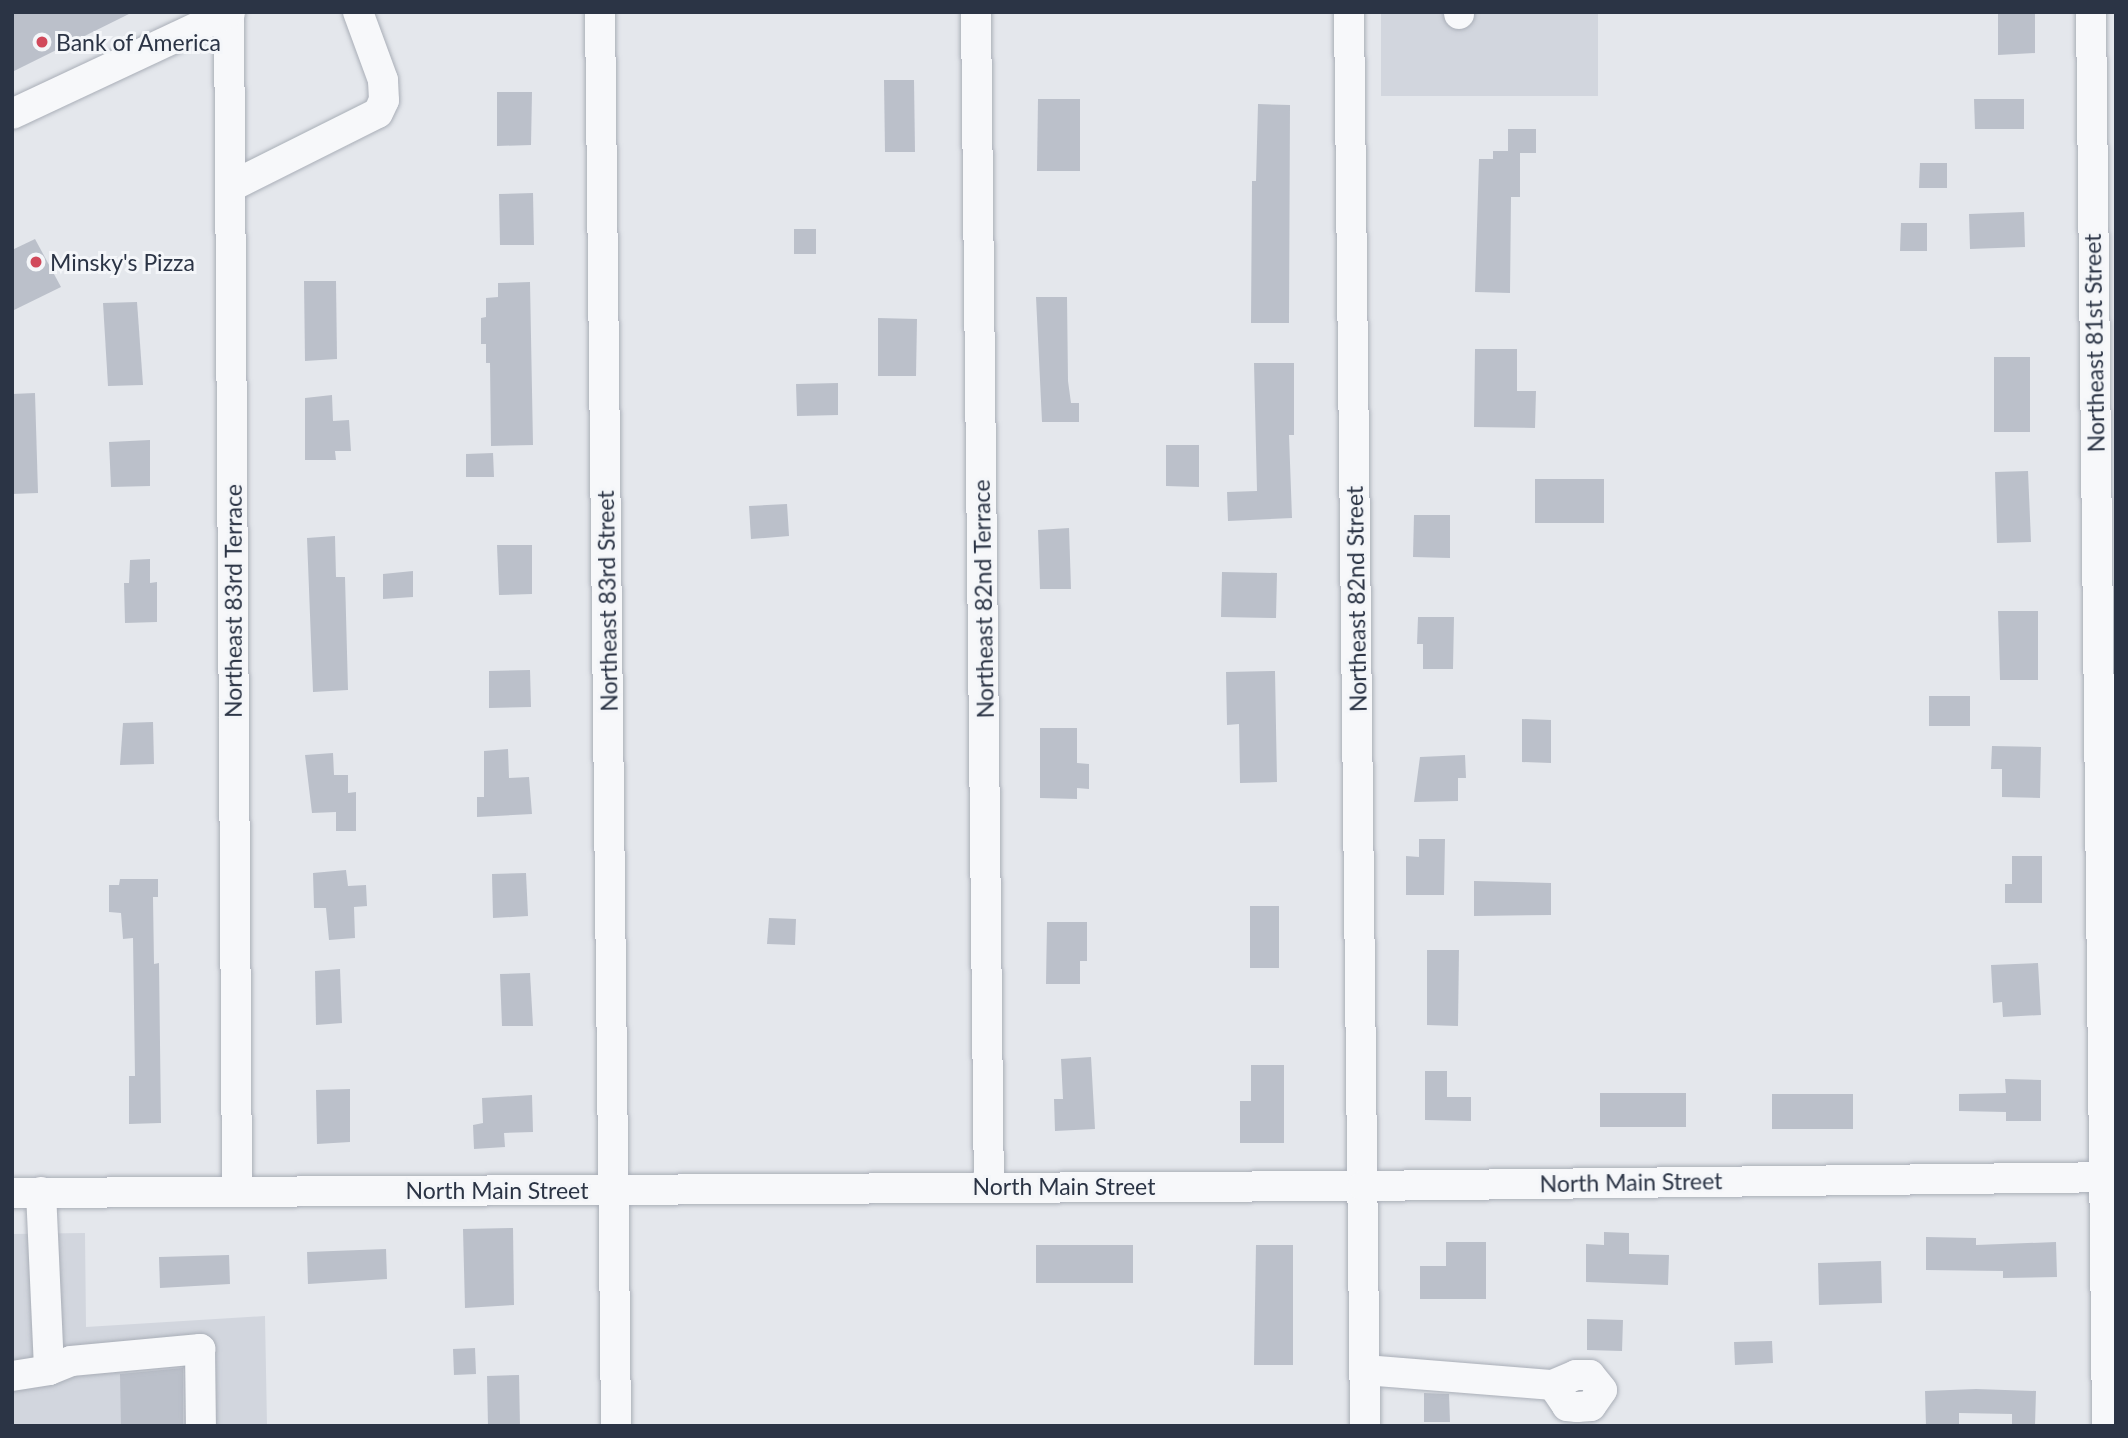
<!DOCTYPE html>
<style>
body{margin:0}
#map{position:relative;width:2128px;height:1438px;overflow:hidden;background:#e4e7ec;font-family:Lato,sans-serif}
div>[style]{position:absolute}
.built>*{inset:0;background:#d2d6de}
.building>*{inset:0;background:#bbc0ca}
.roads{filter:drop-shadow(0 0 2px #a9aeb7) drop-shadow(0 0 2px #a9aeb7)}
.minor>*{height:30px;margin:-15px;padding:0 15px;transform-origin:15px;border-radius:15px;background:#f7f8fa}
.dots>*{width:19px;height:19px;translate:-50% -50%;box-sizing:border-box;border:4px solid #f4f6f9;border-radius:50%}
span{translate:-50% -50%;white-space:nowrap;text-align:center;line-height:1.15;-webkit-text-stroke:6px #f4f6f9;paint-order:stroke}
.poi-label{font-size:23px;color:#2b3445}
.left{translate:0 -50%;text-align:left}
.street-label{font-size:23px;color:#2b3445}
.frame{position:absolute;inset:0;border:14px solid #2b3445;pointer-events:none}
</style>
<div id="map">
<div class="built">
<div style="clip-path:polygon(1381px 12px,1598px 12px,1598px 96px,1381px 96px)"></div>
<div style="clip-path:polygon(85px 1233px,86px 1327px,265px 1316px,267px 1426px,12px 1426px,12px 1234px)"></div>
</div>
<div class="building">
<div style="clip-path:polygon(12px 12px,133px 12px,12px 72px)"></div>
<div style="clip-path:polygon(1998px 12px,2035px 12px,2035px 53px,1998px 55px)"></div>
<div style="clip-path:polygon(884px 80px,914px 80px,915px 152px,885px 152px)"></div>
<div style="clip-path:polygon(497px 92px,532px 92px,531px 145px,497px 146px)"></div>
<div style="clip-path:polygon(1038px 99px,1080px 99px,1080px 171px,1037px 171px)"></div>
<div style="clip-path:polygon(1974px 99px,2024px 99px,2024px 129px,1975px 129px)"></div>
<div style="clip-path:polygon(1258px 104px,1290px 105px,1289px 323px,1251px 323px,1252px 181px,1256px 181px)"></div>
<div style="clip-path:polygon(1508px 129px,1536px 129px,1536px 153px,1520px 153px,1520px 197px,1511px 197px,1510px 293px,1475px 292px,1479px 159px,1493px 159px,1493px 151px,1508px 151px)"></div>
<div style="clip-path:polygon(1920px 163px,1947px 163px,1947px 188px,1919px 188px)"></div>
<div style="clip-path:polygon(533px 193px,534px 245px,500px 245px,499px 194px)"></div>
<div style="clip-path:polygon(2024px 212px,2025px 247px,1970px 249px,1969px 214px)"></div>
<div style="clip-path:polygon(1901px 223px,1927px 223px,1927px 251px,1900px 251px)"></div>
<div style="clip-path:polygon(794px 229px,816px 229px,816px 254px,794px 254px)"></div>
<div style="clip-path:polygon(35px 239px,61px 287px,12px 311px,12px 250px)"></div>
<div style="clip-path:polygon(304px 281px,336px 281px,337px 359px,305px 361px)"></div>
<div style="clip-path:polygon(530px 282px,533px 445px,491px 446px,490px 363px,486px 363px,486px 344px,481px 344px,481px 318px,486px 317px,486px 298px,498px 297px,498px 283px)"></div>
<div style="clip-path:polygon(1036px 297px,1067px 297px,1068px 381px,1071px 403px,1079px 403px,1079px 422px,1042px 422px)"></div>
<div style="clip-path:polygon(137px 302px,143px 385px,108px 386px,103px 303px)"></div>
<div style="clip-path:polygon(878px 318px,917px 319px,916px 376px,878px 376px)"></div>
<div style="clip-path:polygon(1475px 349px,1517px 349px,1517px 391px,1536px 391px,1535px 428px,1474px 427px)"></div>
<div style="clip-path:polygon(1994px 357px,2030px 357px,2030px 432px,1994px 432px)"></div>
<div style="clip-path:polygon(1254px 363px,1294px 363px,1294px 435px,1289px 435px,1292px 518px,1228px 521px,1227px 492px,1257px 491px)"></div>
<div style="clip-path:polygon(838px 383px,838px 415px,797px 416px,796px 384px)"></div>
<div style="clip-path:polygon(35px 393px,38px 493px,12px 494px,12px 394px)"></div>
<div style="clip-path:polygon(332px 395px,333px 421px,349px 420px,351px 451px,335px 451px,336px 460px,305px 460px,305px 398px)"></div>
<div style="clip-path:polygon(150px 440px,150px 486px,111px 487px,109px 442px)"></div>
<div style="clip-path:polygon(1166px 445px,1199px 445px,1199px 487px,1166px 486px)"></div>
<div style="clip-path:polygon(493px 453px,494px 477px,466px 477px,466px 454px)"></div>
<div style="clip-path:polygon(2028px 471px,2031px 542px,1997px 543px,1995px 472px)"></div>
<div style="clip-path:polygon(1535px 479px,1604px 479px,1604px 523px,1535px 523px)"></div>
<div style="clip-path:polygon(787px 504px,789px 536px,751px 539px,749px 506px)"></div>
<div style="clip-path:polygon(1414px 515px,1450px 515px,1450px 558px,1413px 557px)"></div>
<div style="clip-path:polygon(1069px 528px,1071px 589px,1040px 589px,1038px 530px)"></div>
<div style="clip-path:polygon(335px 536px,336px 577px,345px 577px,348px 690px,313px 692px,307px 538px)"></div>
<div style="clip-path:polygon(497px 545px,532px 545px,532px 594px,499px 595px)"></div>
<div style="clip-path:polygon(150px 559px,150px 583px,157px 582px,157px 622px,125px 623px,124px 583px,129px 583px,130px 560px)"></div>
<div style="clip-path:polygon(413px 571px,413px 597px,383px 599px,383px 574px)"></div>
<div style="clip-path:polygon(1222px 572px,1277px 573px,1276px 618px,1221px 617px)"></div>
<div style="clip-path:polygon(1998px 611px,2038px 611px,2038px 680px,2000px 680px)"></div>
<div style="clip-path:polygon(1418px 617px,1454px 617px,1453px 669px,1423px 669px,1423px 644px,1417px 644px)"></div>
<div style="clip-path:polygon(530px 670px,531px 707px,489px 708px,489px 671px)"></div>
<div style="clip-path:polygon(1275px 671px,1277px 782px,1240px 783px,1239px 724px,1227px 725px,1226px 672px)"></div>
<div style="clip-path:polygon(1929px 696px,1970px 696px,1970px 726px,1929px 726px)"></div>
<div style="clip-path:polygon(1522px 719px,1551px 720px,1551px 763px,1522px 762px)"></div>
<div style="clip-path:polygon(153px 722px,154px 764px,120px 765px,123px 723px)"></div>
<div style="clip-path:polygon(1040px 728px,1077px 728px,1077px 763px,1089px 764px,1089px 789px,1077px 788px,1077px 799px,1040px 798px)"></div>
<div style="clip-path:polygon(1992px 746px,2041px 747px,2040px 798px,2002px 797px,2002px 769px,1991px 769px)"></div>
<div style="clip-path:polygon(508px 749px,509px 778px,529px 777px,532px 814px,477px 817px,477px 797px,484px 797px,484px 751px)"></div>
<div style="clip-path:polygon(333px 753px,334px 775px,348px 775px,348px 793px,356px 792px,356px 831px,336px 831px,336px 812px,312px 813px,305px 755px)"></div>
<div style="clip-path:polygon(1465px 755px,1466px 778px,1458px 778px,1458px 801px,1414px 802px,1420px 757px)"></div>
<div style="clip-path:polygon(1419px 839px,1445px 839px,1444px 895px,1406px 895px,1406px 856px,1419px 857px)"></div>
<div style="clip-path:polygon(2012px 856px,2042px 856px,2042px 903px,2005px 903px,2005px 884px,2012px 884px)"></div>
<div style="clip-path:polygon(346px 870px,348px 886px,366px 885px,367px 906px,354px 907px,355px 938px,329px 940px,326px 908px,314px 908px,313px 873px)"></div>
<div style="clip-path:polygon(526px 873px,528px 916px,493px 918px,492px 874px)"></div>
<div style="clip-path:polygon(120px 879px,158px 879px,158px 897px,153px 897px,154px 964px,159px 963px,161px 1123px,129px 1124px,129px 1076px,135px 1076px,133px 938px,123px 939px,121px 913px,109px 912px,109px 885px,119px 885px)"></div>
<div style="clip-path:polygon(1474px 881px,1551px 883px,1551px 915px,1474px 916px)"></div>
<div style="clip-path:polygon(1250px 906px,1279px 906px,1279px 968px,1250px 968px)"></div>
<div style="clip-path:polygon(769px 918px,796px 919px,795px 945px,767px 944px)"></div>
<div style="clip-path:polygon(1047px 922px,1087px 922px,1087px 961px,1080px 961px,1080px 984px,1046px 984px)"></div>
<div style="clip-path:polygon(1427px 950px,1459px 950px,1458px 1026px,1427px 1025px)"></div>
<div style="clip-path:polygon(2038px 963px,2041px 1015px,2003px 1017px,2002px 1002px,1993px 1003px,1991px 965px)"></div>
<div style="clip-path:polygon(340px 969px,342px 1023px,316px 1025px,315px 971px)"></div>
<div style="clip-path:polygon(530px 973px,533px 1026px,502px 1026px,500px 974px)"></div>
<div style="clip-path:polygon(1091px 1057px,1095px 1129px,1055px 1131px,1054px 1099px,1063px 1099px,1061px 1059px)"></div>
<div style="clip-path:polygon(1251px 1065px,1284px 1065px,1284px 1143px,1240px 1143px,1240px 1101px,1251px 1101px)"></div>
<div style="clip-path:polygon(1425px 1071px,1447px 1071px,1447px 1097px,1471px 1097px,1471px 1121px,1425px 1120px)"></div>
<div style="clip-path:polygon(2005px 1079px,2041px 1080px,2041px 1121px,2006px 1121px,2006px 1112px,1959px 1111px,1959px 1094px,2006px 1093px)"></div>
<div style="clip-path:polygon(350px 1089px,350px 1142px,317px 1144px,316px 1090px)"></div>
<div style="clip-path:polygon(1600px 1093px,1686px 1093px,1686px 1127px,1600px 1127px)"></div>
<div style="clip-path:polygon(1772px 1094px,1853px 1094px,1853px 1129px,1772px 1129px)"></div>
<div style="clip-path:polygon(532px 1095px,533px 1132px,504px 1133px,505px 1147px,474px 1149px,473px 1125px,483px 1123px,482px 1098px)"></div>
<div style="clip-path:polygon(513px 1228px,514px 1305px,465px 1308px,463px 1229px)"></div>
<div style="clip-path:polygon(1604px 1232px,1629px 1233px,1629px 1254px,1669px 1255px,1668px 1285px,1586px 1282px,1586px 1244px,1604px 1245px)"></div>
<div style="clip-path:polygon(1926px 1237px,1976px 1238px,1976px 1245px,2056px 1242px,2057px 1277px,2003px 1278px,2003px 1271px,1926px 1270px)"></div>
<div style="clip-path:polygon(1446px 1242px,1486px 1242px,1486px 1299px,1420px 1299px,1420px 1266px,1446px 1266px)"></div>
<div style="clip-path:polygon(1036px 1245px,1133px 1245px,1133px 1283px,1036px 1283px)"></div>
<div style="clip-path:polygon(1256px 1245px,1293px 1245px,1293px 1365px,1254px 1365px)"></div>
<div style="clip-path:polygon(386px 1249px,387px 1279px,308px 1284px,307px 1252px)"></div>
<div style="clip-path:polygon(229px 1255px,230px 1284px,160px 1288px,159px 1257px)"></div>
<div style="clip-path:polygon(1881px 1261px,1882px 1303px,1819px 1305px,1818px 1263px)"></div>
<div style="clip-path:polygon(1587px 1319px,1623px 1320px,1622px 1351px,1587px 1350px)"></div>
<div style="clip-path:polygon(1772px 1341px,1773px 1363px,1735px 1365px,1734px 1342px)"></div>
<div style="clip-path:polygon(475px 1348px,476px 1374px,454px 1375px,453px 1349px)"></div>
<div style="clip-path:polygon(183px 1368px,183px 1426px,121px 1426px,120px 1374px)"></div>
<div style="clip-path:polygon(519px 1375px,520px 1426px,488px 1426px,487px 1376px)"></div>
<div style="clip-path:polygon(1976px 1389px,2036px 1391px,2035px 1426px,2012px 1426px,2012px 1414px,1959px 1413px,1959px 1426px,1926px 1426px,1925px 1391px)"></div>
<div style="clip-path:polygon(1424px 1393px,1449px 1394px,1450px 1422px,1424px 1422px)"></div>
</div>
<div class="roads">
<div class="minor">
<div style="left:229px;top:12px;width:1179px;rotate:89.61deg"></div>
<div style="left:600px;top:12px;width:1414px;rotate:89.35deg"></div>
<div style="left:976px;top:12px;width:1173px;rotate:89.37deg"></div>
<div style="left:1349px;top:12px;width:1414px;rotate:89.35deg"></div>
<div style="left:1459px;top:12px;width:2px;rotate:90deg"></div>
<div style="left:2091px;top:12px;width:1414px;rotate:89.35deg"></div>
<div style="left:12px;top:114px;width:241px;rotate:-25.1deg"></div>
<div style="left:230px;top:187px;width:165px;rotate:-26.6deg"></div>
<div style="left:378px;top:113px;width:14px;rotate:-65deg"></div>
<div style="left:384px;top:100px;width:20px;rotate:-93deg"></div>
<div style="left:383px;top:80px;width:72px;rotate:-110.2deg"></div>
<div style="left:41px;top:1192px;width:178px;rotate:87.4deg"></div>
<div style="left:49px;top:1370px;width:24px;rotate:-22deg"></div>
<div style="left:71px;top:1361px;width:130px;rotate:-5.3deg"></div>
<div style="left:200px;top:1349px;width:77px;rotate:89.3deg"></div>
<div style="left:12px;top:1193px;width:1351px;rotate:-0.3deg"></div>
<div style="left:1363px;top:1186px;width:753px;rotate:-0.68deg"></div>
<div style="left:1365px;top:1370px;width:189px;rotate:4.6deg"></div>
<div style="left:1553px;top:1385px;width:25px;rotate:56deg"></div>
<div style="left:1567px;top:1406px;width:10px;rotate:6deg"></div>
<div style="left:1577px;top:1407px;width:14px;rotate:-4deg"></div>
<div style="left:1591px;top:1406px;width:19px;rotate:-55deg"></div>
<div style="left:1602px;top:1390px;width:19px;rotate:-129deg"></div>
<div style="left:1590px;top:1375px;width:14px;rotate:180deg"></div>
<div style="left:1576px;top:1375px;width:25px;rotate:157deg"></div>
<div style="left:12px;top:1376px;width:37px;rotate:-9deg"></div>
</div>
</div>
<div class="dots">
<div style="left:42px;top:42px;background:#d1495b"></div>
<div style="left:36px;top:262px;background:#d1495b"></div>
</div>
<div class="poi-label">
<span class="left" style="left:56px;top:42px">Bank of America</span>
<span class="left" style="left:50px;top:262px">Minsky's Pizza</span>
</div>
<div class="street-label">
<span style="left:2094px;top:343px;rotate:-91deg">Northeast 81st Street</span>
<span style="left:983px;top:599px;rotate:-91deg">Northeast 82nd Terrace</span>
<span style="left:1356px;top:599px;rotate:-91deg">Northeast 82nd Street</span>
<span style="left:233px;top:601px;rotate:-90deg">Northeast 83rd Terrace</span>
<span style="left:607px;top:601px;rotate:-91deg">Northeast 83rd Street</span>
<span style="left:1631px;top:1182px;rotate:-1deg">North Main Street</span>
<span style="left:1064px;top:1186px">North Main Street</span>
<span style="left:497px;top:1190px">North Main Street</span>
</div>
<div class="frame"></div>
</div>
